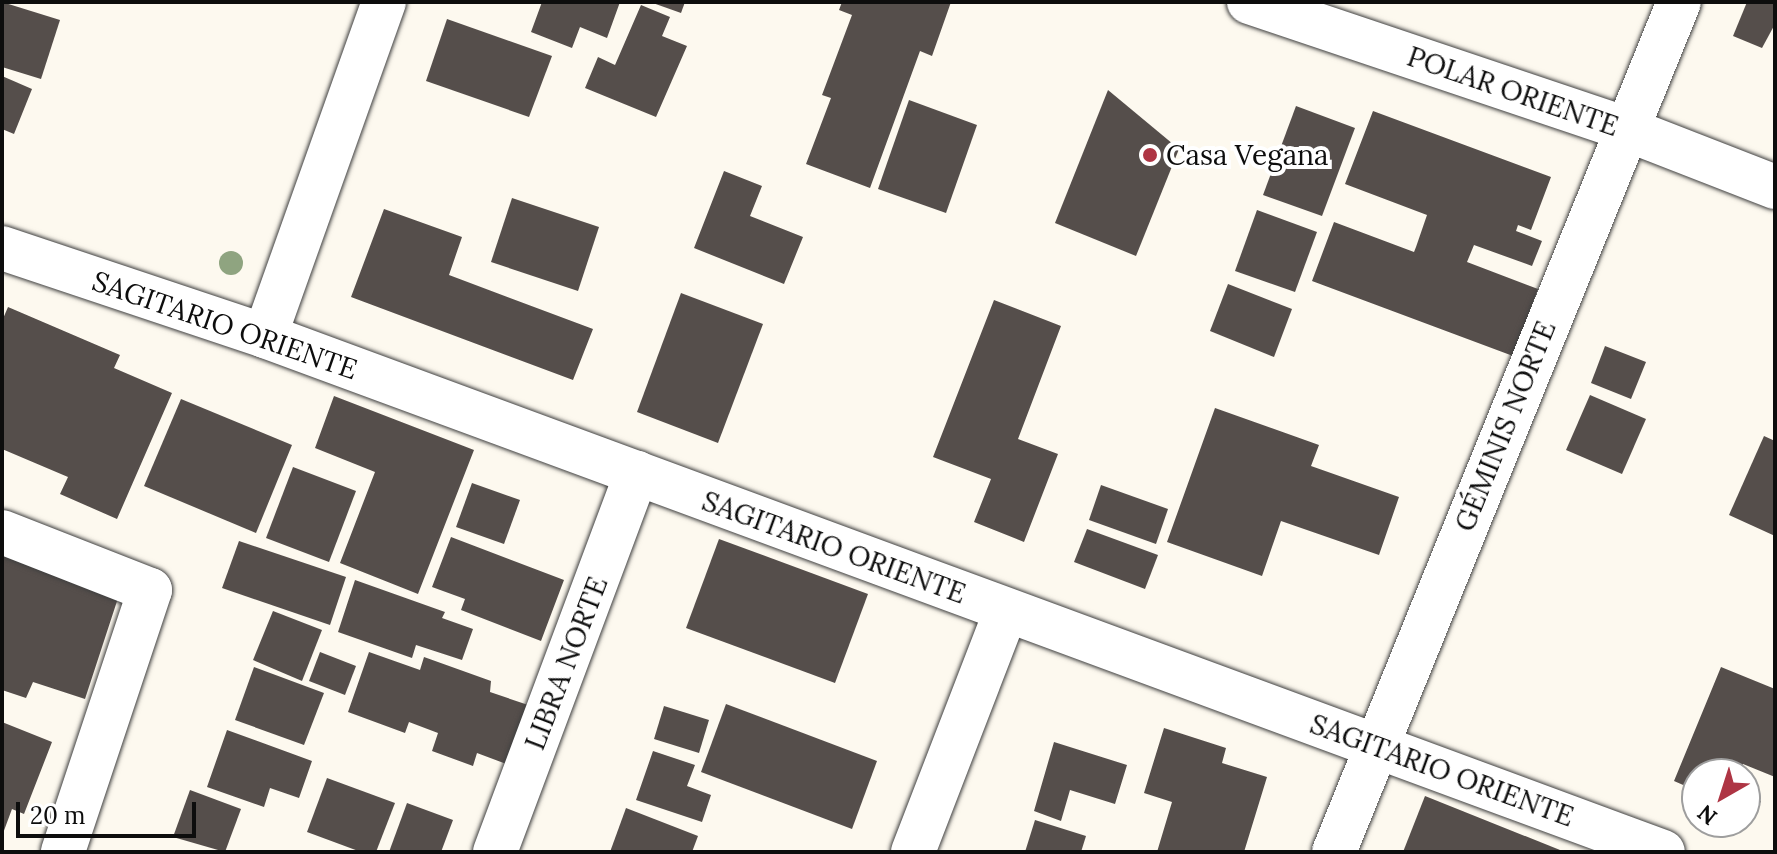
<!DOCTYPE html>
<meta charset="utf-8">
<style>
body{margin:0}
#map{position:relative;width:1777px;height:854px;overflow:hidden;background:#fdf9ef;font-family:Lora,serif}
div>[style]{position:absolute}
.building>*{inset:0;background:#554e4b}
.roads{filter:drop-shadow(0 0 2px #404040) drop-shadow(0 0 2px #404040)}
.minor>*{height:44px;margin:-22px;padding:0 22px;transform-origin:22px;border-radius:22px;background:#fff}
.trees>*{width:24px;height:24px;margin:-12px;border-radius:50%;background:#8fa480}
.dots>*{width:22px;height:22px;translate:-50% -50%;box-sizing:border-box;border:4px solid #fff;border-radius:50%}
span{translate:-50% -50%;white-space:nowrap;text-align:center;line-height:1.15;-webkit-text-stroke:8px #fff;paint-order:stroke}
.street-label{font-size:28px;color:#0d0d0d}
.poi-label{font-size:28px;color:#0d0d0d}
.left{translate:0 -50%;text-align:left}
.frame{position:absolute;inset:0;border:4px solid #0d0d0d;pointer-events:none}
.north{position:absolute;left:1681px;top:758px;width:80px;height:80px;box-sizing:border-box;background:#fff;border:2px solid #9e9e9e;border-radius:50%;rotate:219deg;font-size:22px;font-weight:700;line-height:32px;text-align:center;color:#0d0d0d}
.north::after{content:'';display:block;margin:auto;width:28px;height:36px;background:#ae3544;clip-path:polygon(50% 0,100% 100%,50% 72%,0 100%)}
.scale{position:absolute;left:16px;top:802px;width:180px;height:36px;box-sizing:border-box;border:4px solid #0d0d0d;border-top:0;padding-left:10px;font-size:24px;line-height:28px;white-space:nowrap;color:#0d0d0d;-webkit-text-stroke:6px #fff;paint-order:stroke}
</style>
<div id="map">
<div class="building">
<div style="clip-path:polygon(2px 2px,60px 20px,41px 79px,2px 67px)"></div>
<div style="clip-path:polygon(542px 2px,620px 2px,607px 38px,580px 27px,572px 48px,531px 32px)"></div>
<div style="clip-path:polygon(650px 2px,685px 2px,681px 13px)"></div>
<div style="clip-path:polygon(842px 2px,951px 2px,932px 56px,920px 51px,870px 188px,806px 164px,831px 98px,822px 95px,852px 15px,839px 10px)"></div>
<div style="clip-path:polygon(1747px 2px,1775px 2px,1775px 24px,1762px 48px,1733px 36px)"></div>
<div style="clip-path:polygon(641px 5px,670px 17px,662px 36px,687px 46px,656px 117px,585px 88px,598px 57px,615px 65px)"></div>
<div style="clip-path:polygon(447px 19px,552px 56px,529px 117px,426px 81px)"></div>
<div style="clip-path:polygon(2px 76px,32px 89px,14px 134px,2px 129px)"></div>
<div style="clip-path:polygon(1108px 90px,1179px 149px,1136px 256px,1055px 223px)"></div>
<div style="clip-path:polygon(909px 100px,977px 125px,946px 213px,878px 189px)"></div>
<div style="clip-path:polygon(1296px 106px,1355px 128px,1322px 216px,1263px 195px)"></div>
<div style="clip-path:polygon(1373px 111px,1551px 177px,1531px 230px,1518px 225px,1516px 231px,1542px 241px,1532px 266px,1474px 245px,1467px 262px,1538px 289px,1513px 356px,1312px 281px,1334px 222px,1414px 252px,1416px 247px,1427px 215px,1345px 184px)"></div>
<div style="clip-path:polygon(724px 171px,762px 186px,750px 216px,803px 237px,784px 284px,694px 248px)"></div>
<div style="clip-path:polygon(512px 198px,599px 227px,578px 291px,491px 262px)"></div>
<div style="clip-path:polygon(384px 209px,462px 237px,449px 275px,593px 329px,573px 380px,351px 297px)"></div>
<div style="clip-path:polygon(1257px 210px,1317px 232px,1295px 292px,1235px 271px)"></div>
<div style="clip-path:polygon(1228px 284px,1292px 309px,1274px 357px,1210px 331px)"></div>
<div style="clip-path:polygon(681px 293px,763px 324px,718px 443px,637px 412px)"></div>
<div style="clip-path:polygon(994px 300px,1061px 326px,1018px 439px,1058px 454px,1024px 542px,974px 522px,991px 479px,933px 457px)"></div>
<div style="clip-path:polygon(8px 307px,120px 355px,114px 368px,172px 393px,117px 519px,60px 494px,68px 477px,2px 449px,2px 321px)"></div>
<div style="clip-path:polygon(1605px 346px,1646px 362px,1631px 399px,1591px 383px)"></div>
<div style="clip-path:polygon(1590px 395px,1646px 419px,1622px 474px,1566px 450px)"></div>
<div style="clip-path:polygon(334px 396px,474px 450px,418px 594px,340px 563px,375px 472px,315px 448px)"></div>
<div style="clip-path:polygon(181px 399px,292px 445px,256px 533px,144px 486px)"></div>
<div style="clip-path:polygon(1215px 408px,1319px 445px,1311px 466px,1399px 497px,1379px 555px,1281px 521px,1262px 576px,1167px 542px)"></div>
<div style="clip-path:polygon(1764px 436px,1775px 441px,1775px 536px,1729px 515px)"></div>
<div style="clip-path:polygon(293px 467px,356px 491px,329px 562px,266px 538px)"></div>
<div style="clip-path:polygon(472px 483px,520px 500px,504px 544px,456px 527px)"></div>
<div style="clip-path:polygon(1101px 485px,1168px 509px,1156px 544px,1089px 520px)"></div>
<div style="clip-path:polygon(1087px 529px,1158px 555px,1145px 589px,1074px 562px)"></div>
<div style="clip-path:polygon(451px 537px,564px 580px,541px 641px,461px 610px,465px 599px,432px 587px)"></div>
<div style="clip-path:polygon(719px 539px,868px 594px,835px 683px,686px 628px)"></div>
<div style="clip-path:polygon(239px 541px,346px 577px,330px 625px,222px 588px)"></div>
<div style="clip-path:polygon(2px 552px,120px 592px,85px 699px,33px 682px,26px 698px,2px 690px)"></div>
<div style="clip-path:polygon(355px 580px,445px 612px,442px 618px,473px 629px,462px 660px,416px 645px,412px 658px,338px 632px)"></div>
<div style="clip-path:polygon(273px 611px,322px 630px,302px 681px,253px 660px)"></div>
<div style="clip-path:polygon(320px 652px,356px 666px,345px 695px,309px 681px)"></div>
<div style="clip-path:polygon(369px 652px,420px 670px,424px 657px,491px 681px,490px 692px,537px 708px,517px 768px,477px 753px,473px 766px,432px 751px,438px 733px,409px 722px,405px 733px,348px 712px)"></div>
<div style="clip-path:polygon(254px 667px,324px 693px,304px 745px,235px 720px)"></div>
<div style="clip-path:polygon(1721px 667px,1775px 689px,1775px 777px,1743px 764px,1739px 774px,1697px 774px,1697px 791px,1674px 781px)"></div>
<div style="clip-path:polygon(726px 704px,877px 761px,852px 829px,701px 772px)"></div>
<div style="clip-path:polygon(664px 706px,709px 720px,699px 753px,654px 739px)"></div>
<div style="clip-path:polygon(2px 722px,52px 742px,24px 814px,12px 809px,2px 836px)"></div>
<div style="clip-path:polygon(1164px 728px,1226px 748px,1222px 763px,1267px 777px,1244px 852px,1157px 852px,1172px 802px,1144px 793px)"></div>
<div style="clip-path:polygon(227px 730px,312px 761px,299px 798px,270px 788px,264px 807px,207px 787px)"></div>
<div style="clip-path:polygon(1054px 742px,1127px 765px,1115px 804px,1070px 790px,1061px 821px,1034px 811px)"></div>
<div style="clip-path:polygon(653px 751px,695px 765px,687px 786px,711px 795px,702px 822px,636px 800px)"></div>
<div style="clip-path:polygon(327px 778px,395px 803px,376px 852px,361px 852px,307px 832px)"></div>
<div style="clip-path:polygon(190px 790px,241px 809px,225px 852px,173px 837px)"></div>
<div style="clip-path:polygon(1745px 794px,1761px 801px,1755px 815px,1745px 811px)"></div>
<div style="clip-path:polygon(1425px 796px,1565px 852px,1403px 852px)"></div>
<div style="clip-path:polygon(407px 803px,453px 820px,441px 852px,389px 852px)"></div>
<div style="clip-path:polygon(626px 808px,698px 836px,692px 852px,610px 852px)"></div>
<div style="clip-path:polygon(1035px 820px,1086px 836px,1081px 852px,1025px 852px)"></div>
</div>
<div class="roads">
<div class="minor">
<div style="left:1249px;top:2px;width:398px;rotate:18.6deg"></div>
<div style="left:1626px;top:129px;width:160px;rotate:21.3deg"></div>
<div style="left:2px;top:248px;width:277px;rotate:18.5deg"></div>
<div style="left:265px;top:336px;width:1490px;rotate:20.26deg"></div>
<div style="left:265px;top:336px;width:355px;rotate:-70.4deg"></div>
<div style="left:2px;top:532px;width:159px;rotate:21.4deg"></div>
<div style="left:150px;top:590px;width:276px;rotate:108.4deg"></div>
<div style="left:495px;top:852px;width:405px;rotate:-69.5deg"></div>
<div style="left:913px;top:852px;width:258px;rotate:-68.9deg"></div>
<div style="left:1334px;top:852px;width:917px;rotate:-67.91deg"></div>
</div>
</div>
<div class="trees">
<div style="left:231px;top:263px"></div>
</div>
<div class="dots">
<div style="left:1150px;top:155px;background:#ae3544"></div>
</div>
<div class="street-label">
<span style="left:1513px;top:91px;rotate:19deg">POLAR ORIENTE</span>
<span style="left:225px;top:325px;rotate:19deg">SAGITARIO ORIENTE</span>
<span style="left:1505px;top:426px;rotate:-68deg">GÉMINIS NORTE</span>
<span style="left:834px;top:547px;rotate:20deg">SAGITARIO ORIENTE</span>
<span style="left:566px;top:663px;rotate:-69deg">LIBRA NORTE</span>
<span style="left:1442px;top:770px;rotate:20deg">SAGITARIO ORIENTE</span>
</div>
<div class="poi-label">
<span class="left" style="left:1166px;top:155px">Casa Vegana</span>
</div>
<div class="frame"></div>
<div class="north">N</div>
<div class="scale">20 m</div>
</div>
